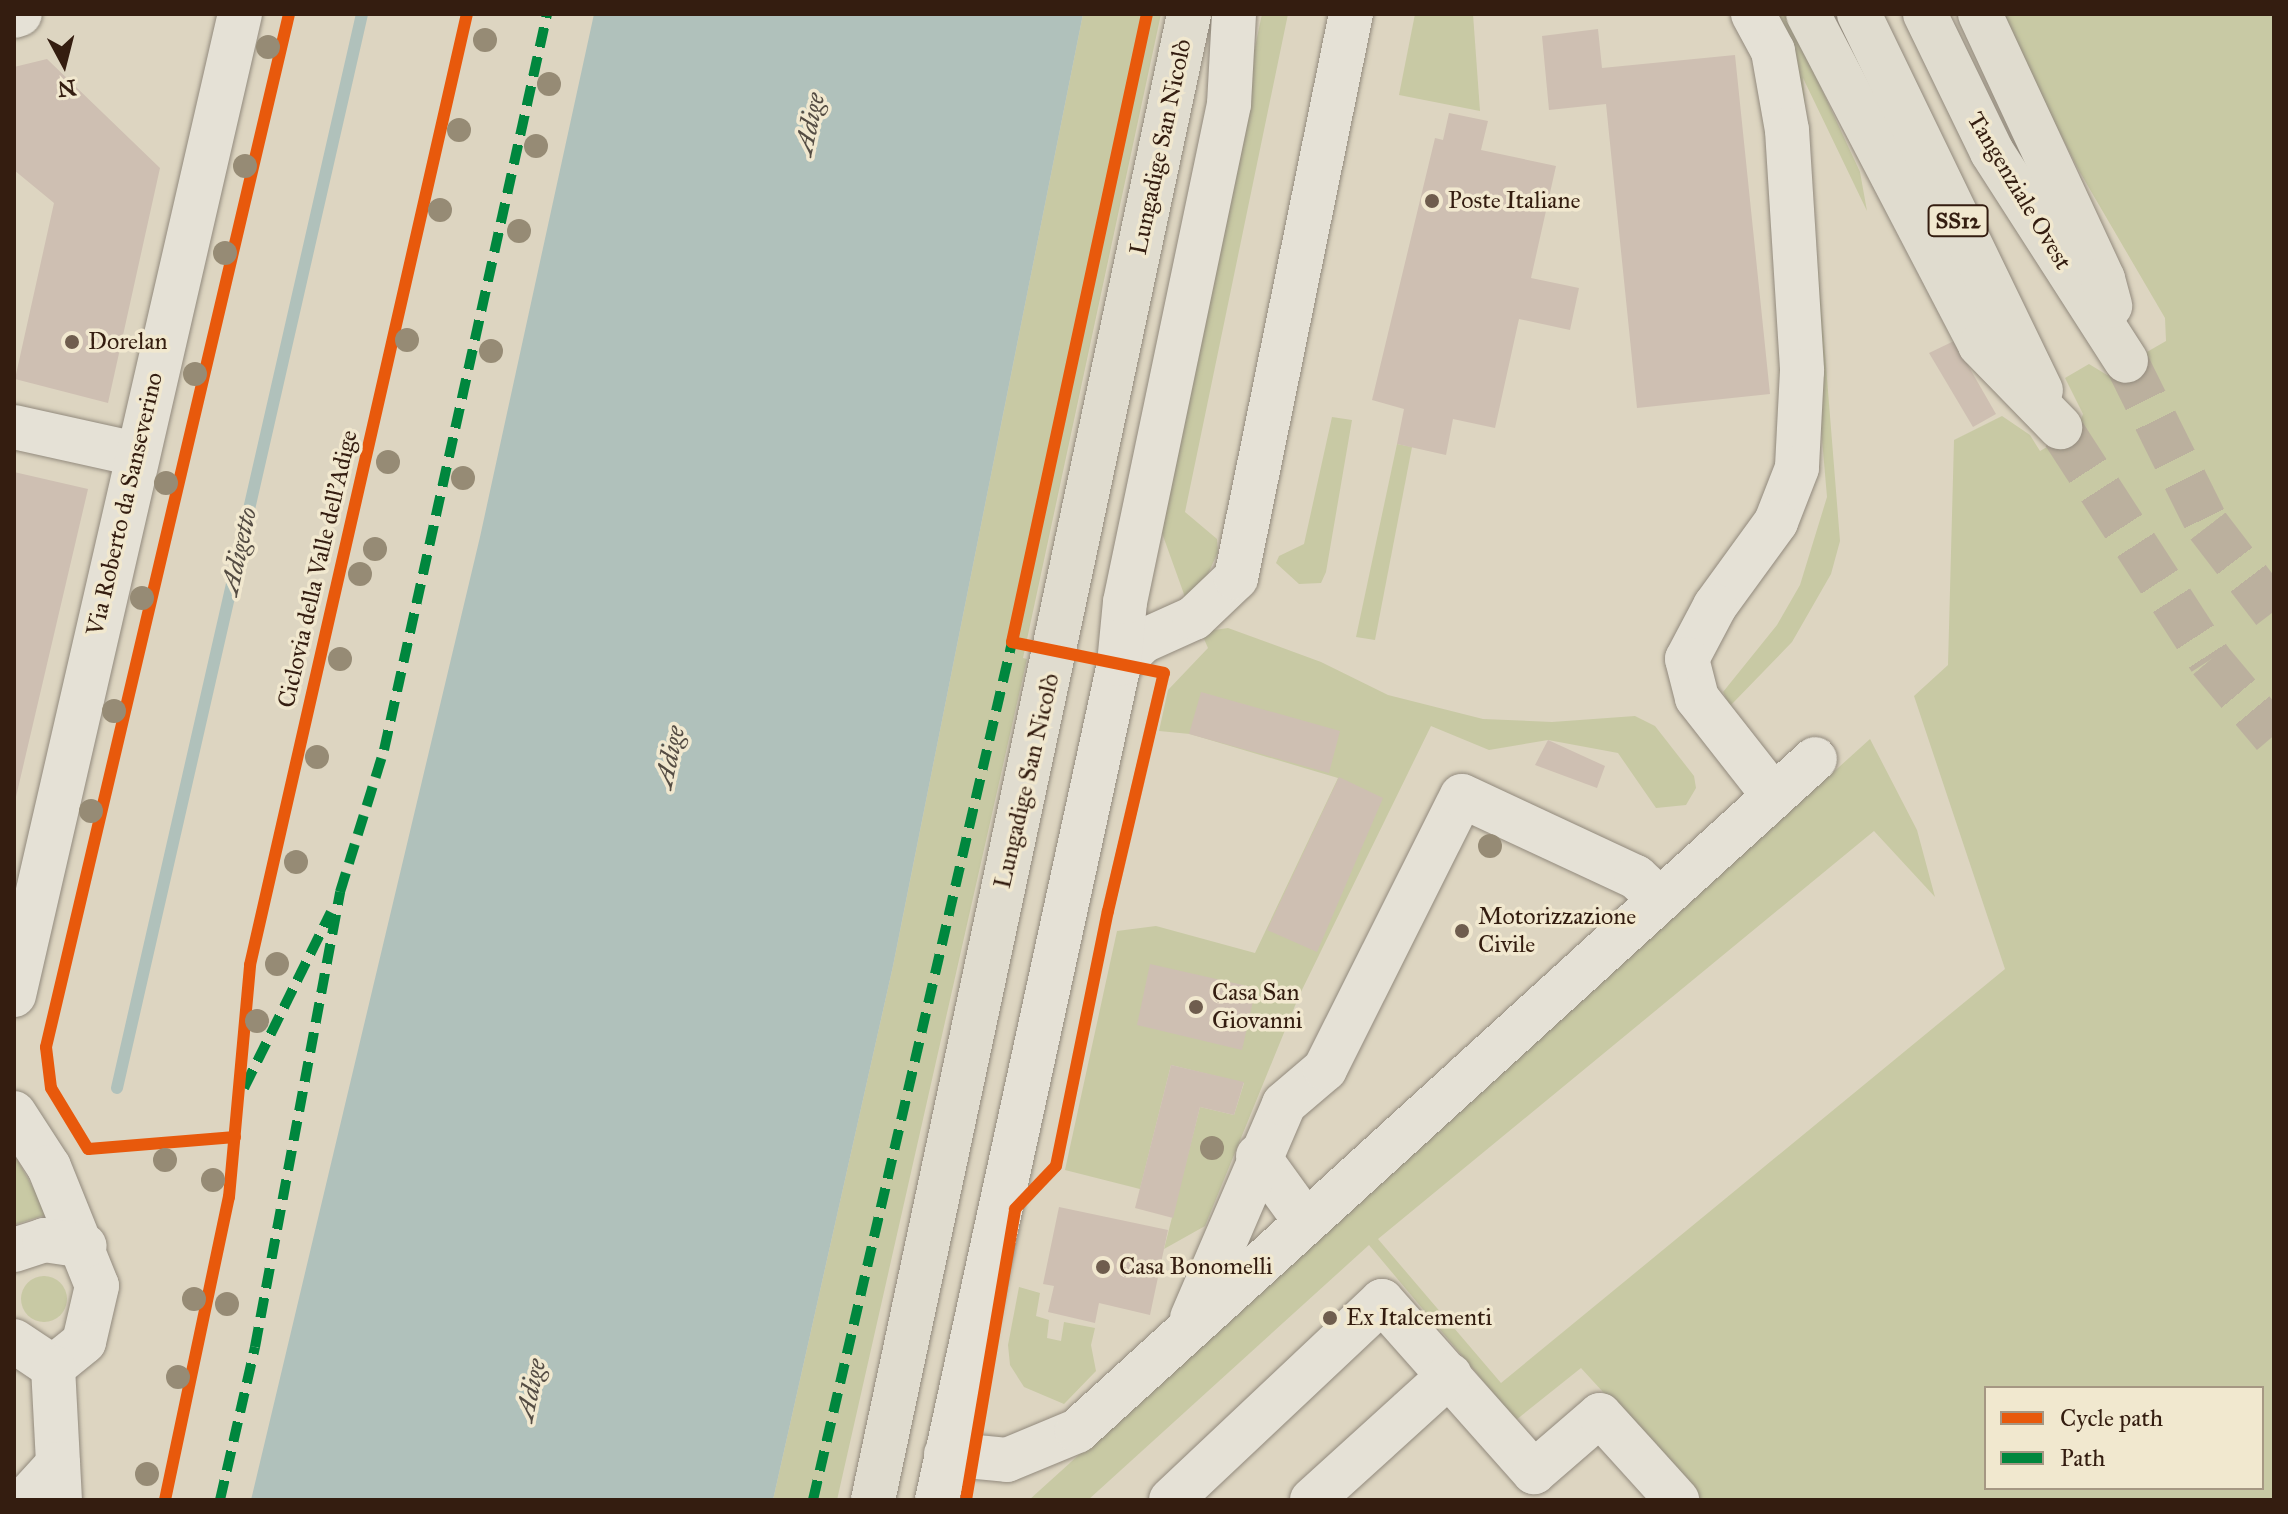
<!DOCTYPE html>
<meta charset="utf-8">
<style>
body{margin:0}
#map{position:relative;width:2288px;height:1514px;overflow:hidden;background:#ddd5c1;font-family:"IM FELL Great Primer",serif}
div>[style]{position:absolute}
.green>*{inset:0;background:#c8c9a4}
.round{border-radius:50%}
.water>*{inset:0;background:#b0c1bb}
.stream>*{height:12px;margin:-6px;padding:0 6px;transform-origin:6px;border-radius:6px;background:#b0c1bb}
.building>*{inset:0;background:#cebfb2}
.highway-tunnel>*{height:44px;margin-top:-22px;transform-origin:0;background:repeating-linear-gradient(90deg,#bbb09e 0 44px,transparent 0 66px)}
.roads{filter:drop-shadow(0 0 2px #928a7d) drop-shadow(0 0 2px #928a7d)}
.minor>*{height:44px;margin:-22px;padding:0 22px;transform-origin:22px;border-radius:22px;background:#e5e1d6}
.major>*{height:44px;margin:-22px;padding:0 22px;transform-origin:22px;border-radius:22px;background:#e0dccf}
.highway>*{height:44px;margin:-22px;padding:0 22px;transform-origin:22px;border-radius:22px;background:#e0dccf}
.quiet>*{height:10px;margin-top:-5px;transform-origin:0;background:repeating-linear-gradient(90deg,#00873e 0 20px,transparent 0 30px)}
.cycleway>*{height:12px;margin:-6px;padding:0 6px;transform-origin:6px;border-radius:6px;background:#e8590c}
.trees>*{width:24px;height:24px;margin:-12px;border-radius:50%;background:#968b75}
.dots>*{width:22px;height:22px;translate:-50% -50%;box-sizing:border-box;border:4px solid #f1e8cf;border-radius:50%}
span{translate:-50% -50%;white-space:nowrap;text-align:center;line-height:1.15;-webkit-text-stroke:7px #f1e8cf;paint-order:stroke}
.shield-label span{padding:2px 6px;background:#f1e8cf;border:2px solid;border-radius:6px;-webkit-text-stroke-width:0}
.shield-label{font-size:22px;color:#341d10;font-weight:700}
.street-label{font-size:24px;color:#341d10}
.poi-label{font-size:24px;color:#341d10}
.left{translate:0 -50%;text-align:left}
.water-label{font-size:26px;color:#544c43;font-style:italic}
.frame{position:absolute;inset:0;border:16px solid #341d10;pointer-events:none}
.legend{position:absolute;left:1984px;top:1386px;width:280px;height:104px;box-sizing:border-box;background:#f1e8cf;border:2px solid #a59783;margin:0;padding:10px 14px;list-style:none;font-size:24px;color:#341d10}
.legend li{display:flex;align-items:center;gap:16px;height:40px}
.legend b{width:40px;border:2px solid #a59783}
.north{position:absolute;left:24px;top:24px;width:80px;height:80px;-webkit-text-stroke:6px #f1e8cf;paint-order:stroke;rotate:173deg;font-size:22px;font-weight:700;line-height:32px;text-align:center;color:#341d10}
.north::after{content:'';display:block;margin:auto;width:28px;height:36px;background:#341d10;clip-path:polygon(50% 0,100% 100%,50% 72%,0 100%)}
</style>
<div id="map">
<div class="green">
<div style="clip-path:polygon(1083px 14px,1161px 14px,1023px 658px,1027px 659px,837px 1500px,773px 1500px,893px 966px)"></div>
<div style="clip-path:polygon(1262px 14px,1288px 14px,1185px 512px,1217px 539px,1218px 552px,1206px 578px,1185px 597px,1162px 533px,1199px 310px)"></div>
<div style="clip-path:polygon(1415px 14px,1473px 14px,1480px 111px,1399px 95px)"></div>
<div style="clip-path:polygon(1757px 14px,1787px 14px,1860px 172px,1867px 211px,1803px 78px,1840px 541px,1831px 574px,1792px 642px,1730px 706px,1723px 692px,1777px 625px,1800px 585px,1827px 497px,1791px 81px)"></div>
<div style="clip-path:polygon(evenodd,2000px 14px,2274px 14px,2274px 1500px,1702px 1500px,1581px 1368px,1516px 1420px,1369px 1245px,1088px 1500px,1029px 1500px,1870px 739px,1917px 830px,1935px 897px,1874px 831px,1378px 1239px,1501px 1383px,2005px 969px,1914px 696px,1948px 665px,1954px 440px,2002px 416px,2030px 435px,2040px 451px,2077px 430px,2083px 414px,2065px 378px,2089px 364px,2107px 375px,2166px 341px,2165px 318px,2078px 169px,2000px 14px,1986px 1388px,2262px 1388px,2262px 1488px,1986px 1488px,1986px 1388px)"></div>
<div style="clip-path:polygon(1332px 417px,1352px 420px,1326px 572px,1321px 583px,1299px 584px,1276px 563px,1279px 556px,1304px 544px)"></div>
<div style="clip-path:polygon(1397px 444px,1412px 447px,1375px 640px,1356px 637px)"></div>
<div style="clip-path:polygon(1228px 628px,1321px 662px,1388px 695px,1483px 719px,1552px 722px,1635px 716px,1655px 726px,1694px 776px,1696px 788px,1686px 805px,1656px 808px,1618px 753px,1548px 740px,1489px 750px,1431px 726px,1299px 996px,1205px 1226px,1164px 1249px,1200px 1107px,1234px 1115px,1244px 1083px,1171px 1065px,1140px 1189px,1065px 1170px,1117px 931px,1156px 926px,1255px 953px,1338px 778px,1190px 734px,1159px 731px,1168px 690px,1208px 648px,1201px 632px)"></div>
<div style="clip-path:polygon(14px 1154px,48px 1214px,14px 1225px)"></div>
<div class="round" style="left:21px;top:1276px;width:46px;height:46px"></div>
<div style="clip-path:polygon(1019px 1287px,1040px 1293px,1036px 1316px,1049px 1320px,1047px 1338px,1061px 1341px,1064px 1322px,1095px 1328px,1091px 1345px,1096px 1371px,1064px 1404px,1024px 1387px,1010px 1365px,1008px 1345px)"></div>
</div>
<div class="water">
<div style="clip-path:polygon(594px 14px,1083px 14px,893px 966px,773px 1500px,251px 1500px,480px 537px)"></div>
</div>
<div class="stream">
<div style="left:117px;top:1088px;width:1102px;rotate:-77.15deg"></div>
</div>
<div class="building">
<div style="clip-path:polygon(1598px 29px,1602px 68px,1735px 55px,1770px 394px,1637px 408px,1606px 104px,1549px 110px,1542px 36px)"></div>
<div style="clip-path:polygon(47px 59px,160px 168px,108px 403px,15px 379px,54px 203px,14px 170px,14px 67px)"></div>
<div style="clip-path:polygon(1449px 113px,1488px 121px,1481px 150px,1556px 166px,1531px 278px,1579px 288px,1570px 330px,1519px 319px,1495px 428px,1453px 419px,1446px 455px,1397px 444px,1404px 409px,1372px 400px,1435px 138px,1443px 140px)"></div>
<div style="clip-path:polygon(1954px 341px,1996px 414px,1973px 427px,1929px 353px)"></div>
<div style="clip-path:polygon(14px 472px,88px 489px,15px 801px,14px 801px)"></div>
<div style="clip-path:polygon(1201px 692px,1340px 731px,1329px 773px,1189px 734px)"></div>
<div style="clip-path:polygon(1548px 740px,1605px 766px,1597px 788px,1535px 765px)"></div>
<div style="clip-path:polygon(1339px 777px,1383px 798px,1317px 952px,1267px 930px)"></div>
<div style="clip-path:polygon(1150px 964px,1256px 988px,1242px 1050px,1137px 1025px)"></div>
<div style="clip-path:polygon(1171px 1065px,1244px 1082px,1234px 1115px,1200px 1107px,1173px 1218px,1135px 1208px)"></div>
<div style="clip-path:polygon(1059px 1207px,1168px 1230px,1150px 1315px,1099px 1303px,1095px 1323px,1048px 1312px,1054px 1286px,1043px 1284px)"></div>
</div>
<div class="highway-tunnel">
<div style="left:2126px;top:361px;width:184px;rotate:63.6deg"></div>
<div style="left:2208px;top:526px;width:108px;rotate:52.5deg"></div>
<div style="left:2064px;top:434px;width:269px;rotate:57.1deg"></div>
<div style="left:2210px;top:660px;width:99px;rotate:49.9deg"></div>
</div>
<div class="roads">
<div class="minor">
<div style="left:1753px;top:14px;width:42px;rotate:61.6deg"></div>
<div style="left:1773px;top:51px;width:80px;rotate:80deg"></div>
<div style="left:1787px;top:130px;width:241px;rotate:86.4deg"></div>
<div style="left:1802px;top:371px;width:97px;rotate:93deg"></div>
<div style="left:1797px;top:468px;width:58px;rotate:111.3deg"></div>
<div style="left:1776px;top:522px;width:104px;rotate:126deg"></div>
<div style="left:1715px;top:606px;width:60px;rotate:117.8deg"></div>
<div style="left:1687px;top:659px;width:40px;rotate:75.6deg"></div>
<div style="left:1697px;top:698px;width:123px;rotate:51.9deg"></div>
<div style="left:14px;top:16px;width:6px;rotate:-18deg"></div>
<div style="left:14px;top:427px;width:125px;rotate:12.5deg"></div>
<div style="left:1119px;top:664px;width:33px;rotate:-44deg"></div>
<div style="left:1143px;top:641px;width:56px;rotate:-24.3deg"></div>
<div style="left:1194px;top:618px;width:58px;rotate:-43.6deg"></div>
<div style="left:1236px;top:578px;width:576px;rotate:-78.48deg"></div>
<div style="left:14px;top:995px;width:1007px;rotate:-77.03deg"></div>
<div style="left:14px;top:1113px;width:64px;rotate:57.1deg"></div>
<div style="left:49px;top:1167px;width:128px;rotate:68deg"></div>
<div style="left:97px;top:1286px;width:57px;rotate:103.1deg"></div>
<div style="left:84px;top:1342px;width:40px;rotate:141deg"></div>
<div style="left:1258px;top:1156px;width:80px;rotate:54.1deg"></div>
<div style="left:14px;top:1250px;width:32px;rotate:-18deg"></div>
<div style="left:44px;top:1240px;width:41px;rotate:8.3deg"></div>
<div style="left:1192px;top:1318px;width:233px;rotate:-66.7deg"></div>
<div style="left:1284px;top:1104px;width:54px;rotate:-40.5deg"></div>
<div style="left:1325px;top:1069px;width:305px;rotate:-63.4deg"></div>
<div style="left:1462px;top:796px;width:192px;rotate:25deg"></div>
<div style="left:1636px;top:877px;width:33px;rotate:43deg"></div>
<div style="left:14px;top:1341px;width:47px;rotate:33.7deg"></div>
<div style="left:53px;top:1367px;width:133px;rotate:87deg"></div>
<div style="left:946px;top:1454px;width:61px;rotate:5.6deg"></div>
<div style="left:1007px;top:1460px;width:76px;rotate:-22.5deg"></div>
<div style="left:1077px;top:1431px;width:998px;rotate:-42.32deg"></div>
<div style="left:25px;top:1500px;width:49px;rotate:-47.5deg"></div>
<div style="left:937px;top:1500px;width:856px;rotate:-77.72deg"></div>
<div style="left:1119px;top:664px;width:62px;rotate:-84.5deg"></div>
<div style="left:1125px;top:602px;width:509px;rotate:-78.2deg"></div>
<div style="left:1229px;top:104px;width:90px;rotate:-86.8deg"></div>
<div style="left:1171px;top:1500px;width:290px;rotate:-43.3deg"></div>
<div style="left:1382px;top:1301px;width:229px;rotate:48.4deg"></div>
<div style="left:1534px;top:1472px;width:87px;rotate:-40.8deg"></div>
<div style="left:1600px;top:1415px;width:115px;rotate:47.8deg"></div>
<div style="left:1312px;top:1500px;width:186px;rotate:-42.2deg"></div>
</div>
<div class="major">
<div style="left:873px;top:1500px;width:1519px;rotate:-77.99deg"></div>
</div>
<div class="highway">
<div style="left:1808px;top:14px;width:373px;rotate:62.5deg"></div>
<div style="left:1980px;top:345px;width:115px;rotate:45.7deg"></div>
<div style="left:1859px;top:14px;width:418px;rotate:64.2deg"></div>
<div style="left:1925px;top:14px;width:153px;rotate:64.1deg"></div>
<div style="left:1992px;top:152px;width:248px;rotate:57.3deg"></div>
<div style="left:1980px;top:14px;width:292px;rotate:65.1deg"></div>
<div style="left:2103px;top:279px;width:28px;rotate:75deg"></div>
</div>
</div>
<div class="quiet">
<div style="left:244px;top:1088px;width:196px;rotate:-63.7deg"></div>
<div style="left:220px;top:1500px;width:157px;rotate:-77.1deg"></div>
<div style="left:255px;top:1347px;width:463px;rotate:-79.4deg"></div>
<div style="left:340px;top:892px;width:149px;rotate:-72.8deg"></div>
<div style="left:384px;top:750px;width:754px;rotate:-77.51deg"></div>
<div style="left:813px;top:1500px;width:881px;rotate:-76.94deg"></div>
</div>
<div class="cycleway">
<div style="left:235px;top:1137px;width:147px;rotate:175.3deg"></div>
<div style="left:88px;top:1149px;width:71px;rotate:-121.2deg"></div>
<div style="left:51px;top:1088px;width:41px;rotate:-97deg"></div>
<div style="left:46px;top:1047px;width:1061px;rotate:-76.76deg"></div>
<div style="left:165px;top:1500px;width:310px;rotate:-78.1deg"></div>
<div style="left:229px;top:1197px;width:233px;rotate:-84.8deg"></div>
<div style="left:250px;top:965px;width:975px;rotate:-77.15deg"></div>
<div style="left:966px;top:1500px;width:295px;rotate:-80.4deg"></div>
<div style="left:1015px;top:1209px;width:59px;rotate:-46.4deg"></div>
<div style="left:1056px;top:1166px;width:260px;rotate:-78.5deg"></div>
<div style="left:1108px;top:911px;width:244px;rotate:-76.8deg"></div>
<div style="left:1164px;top:673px;width:155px;rotate:-168.5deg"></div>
<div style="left:1012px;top:642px;width:642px;rotate:-77.87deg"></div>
</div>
<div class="trees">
<div style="left:485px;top:40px"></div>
<div style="left:268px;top:47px"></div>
<div style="left:549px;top:84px"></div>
<div style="left:459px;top:130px"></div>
<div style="left:536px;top:146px"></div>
<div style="left:245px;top:166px"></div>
<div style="left:440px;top:210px"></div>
<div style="left:519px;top:231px"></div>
<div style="left:225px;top:253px"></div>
<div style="left:407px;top:340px"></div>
<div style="left:491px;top:351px"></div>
<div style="left:195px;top:374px"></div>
<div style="left:388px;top:462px"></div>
<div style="left:463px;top:478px"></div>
<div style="left:166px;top:483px"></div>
<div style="left:375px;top:549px"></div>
<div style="left:360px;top:574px"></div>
<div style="left:142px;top:598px"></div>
<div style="left:340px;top:659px"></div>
<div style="left:114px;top:711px"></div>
<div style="left:317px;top:757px"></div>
<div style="left:91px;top:811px"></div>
<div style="left:1490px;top:846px"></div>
<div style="left:296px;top:862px"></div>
<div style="left:277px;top:964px"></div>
<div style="left:257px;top:1021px"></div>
<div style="left:1212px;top:1148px"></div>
<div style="left:165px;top:1160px"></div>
<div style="left:213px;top:1180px"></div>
<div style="left:194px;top:1299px"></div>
<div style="left:227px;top:1304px"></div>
<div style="left:178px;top:1377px"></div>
<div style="left:147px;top:1474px"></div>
</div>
<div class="dots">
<div style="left:1432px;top:201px;background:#6f5d4e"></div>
<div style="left:72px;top:342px;background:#6f5d4e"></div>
<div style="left:1462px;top:931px;background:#6f5d4e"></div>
<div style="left:1196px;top:1007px;background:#6f5d4e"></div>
<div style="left:1103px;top:1267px;background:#6f5d4e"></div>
<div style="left:1330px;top:1318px;background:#6f5d4e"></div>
</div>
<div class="shield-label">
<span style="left:1958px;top:221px">SS12</span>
</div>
<div class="street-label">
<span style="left:1161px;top:147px;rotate:-78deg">Lungadige San Nicolò</span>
<span style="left:2019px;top:191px;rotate:59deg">Tangenziale Ovest</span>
<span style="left:125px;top:504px;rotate:-77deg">Via Roberto da Sanseverino</span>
<span style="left:318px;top:569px;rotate:-77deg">Ciclovia della Valle dell'Adige</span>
<span style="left:1027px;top:781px;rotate:-77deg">Lungadige San Nicolò</span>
</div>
<div class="poi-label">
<span class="left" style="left:1448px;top:201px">Poste Italiane</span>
<span class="left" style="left:88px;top:342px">Dorelan</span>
<span class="left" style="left:1478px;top:931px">Motorizzazione<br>Civile</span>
<span class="left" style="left:1212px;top:1007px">Casa San<br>Giovanni</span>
<span class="left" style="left:1119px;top:1267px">Casa Bonomelli</span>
<span class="left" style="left:1346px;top:1318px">Ex Italcementi</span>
</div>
<div class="water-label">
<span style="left:810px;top:124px;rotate:-78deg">Adige</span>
<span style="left:239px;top:551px;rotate:-77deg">Adigetto</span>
<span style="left:670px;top:757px;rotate:-78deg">Adige</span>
<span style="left:531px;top:1390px;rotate:-78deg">Adige</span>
</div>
<div class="frame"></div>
<ul class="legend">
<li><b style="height:10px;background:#e8590c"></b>Cycle path</li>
<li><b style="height:10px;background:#00873e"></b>Path</li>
</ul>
<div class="north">N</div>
</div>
